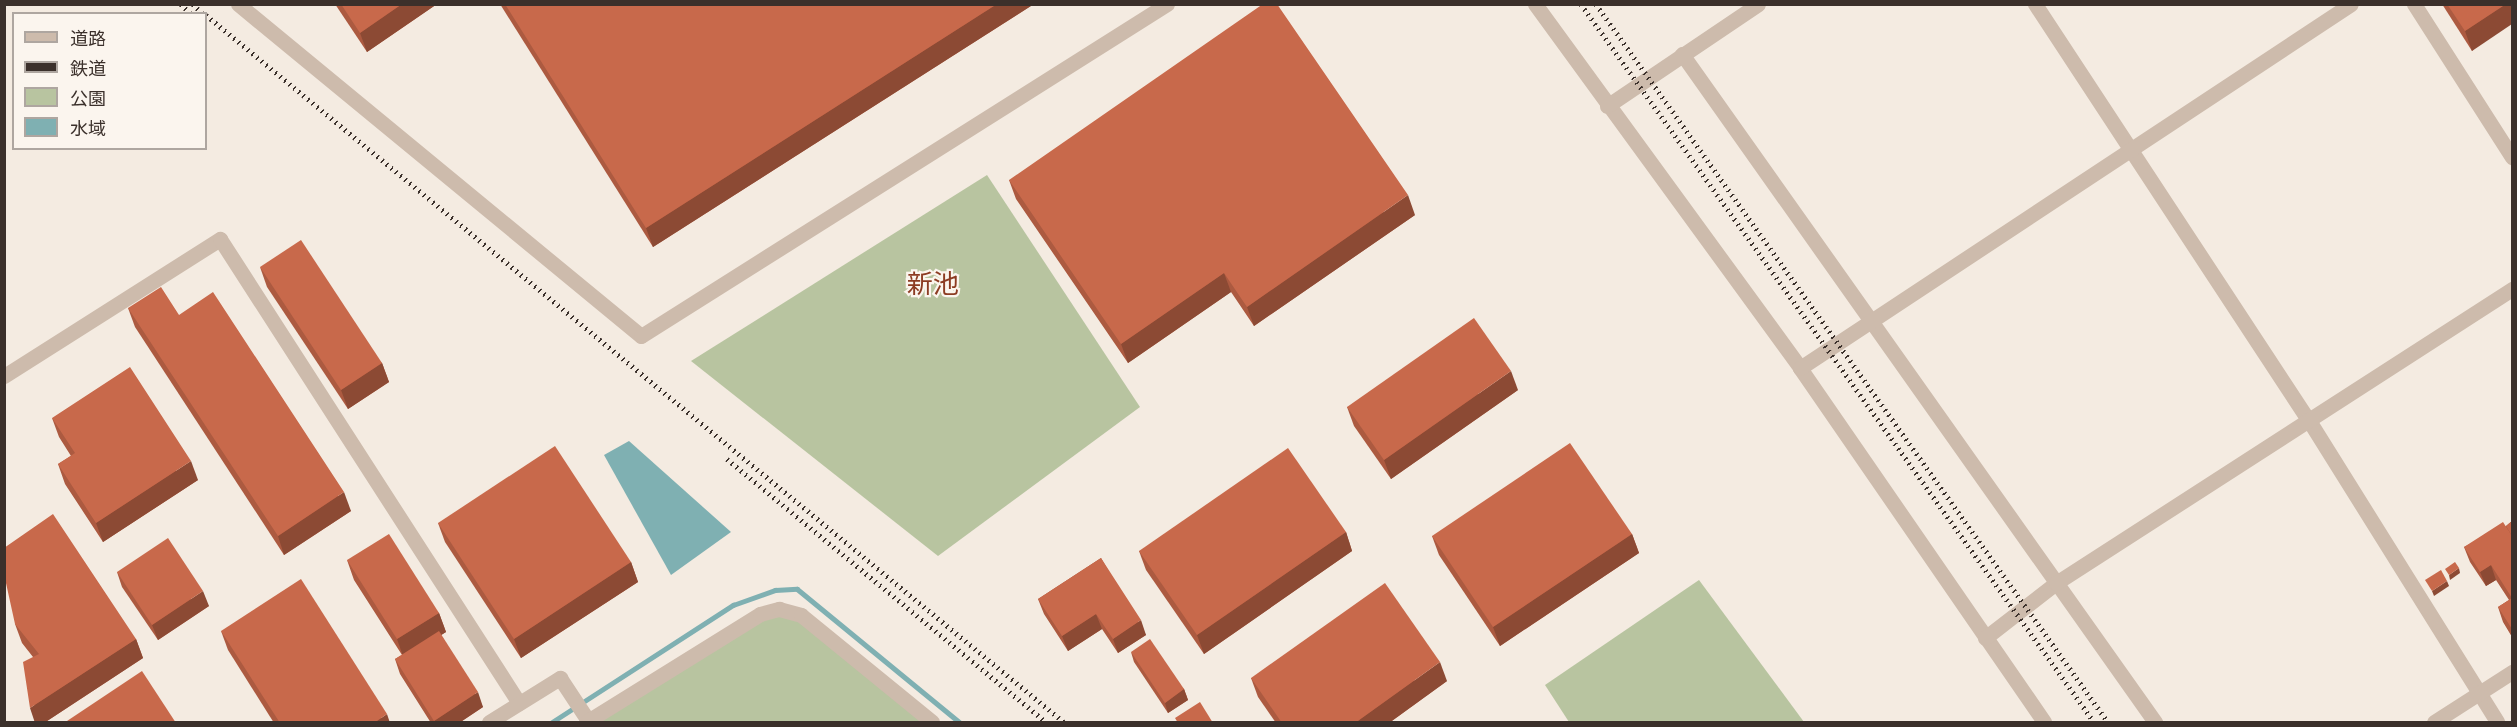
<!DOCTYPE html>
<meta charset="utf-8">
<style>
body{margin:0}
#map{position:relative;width:2517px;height:727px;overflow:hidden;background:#f4ebe1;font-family:Mulish,"Noto Sans JP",sans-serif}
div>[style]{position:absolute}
.green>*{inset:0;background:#b8c4a0}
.water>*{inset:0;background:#7fb0b2}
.stream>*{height:5px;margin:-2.5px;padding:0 2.5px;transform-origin:2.5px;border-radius:2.5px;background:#7fb0b2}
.minor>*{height:15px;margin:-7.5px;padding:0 7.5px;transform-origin:7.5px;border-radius:7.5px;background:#cdbbac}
.rail>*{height:4.5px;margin-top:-2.25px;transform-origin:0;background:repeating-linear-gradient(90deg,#3b302b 0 1.5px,transparent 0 6px)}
.wall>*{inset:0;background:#ac5a40}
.shaded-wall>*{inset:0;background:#8c4a34}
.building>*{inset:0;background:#c8694b}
span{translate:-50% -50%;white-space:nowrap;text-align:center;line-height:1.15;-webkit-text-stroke:4.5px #fbf5ee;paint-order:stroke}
.quarter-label{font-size:26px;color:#8c3b22}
.frame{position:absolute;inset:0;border:6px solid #3b302b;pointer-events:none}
.legend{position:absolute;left:12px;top:12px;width:195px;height:138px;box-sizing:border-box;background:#fbf5ee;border:2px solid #aea6a0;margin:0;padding:8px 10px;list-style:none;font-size:18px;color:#3b302b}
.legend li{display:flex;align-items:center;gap:12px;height:30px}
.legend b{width:30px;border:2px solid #aea6a0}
</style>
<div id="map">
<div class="green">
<div style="clip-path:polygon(987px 175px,1140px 407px,938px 556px,691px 361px)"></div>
<div style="clip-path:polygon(1699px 580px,1804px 722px,1569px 722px,1545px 685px)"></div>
<div style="clip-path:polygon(787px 611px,922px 722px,598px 722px,760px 614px)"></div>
</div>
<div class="water">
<div style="clip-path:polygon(629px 441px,731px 532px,671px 575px,604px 455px)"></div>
</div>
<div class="stream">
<div style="left:552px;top:722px;width:216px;rotate:-32.9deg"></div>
<div style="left:733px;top:605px;width:45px;rotate:-19.7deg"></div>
<div style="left:775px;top:590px;width:22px;rotate:-3deg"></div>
<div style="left:797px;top:589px;width:210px;rotate:39.4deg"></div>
</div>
<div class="minor">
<div style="left:238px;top:4px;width:522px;rotate:39.48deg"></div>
<div style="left:641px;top:336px;width:622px;rotate:-32.26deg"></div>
<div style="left:1535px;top:4px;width:450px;rotate:53.9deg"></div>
<div style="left:1800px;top:368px;width:430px;rotate:55.4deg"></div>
<div style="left:2035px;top:4px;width:497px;rotate:56.7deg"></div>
<div style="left:2308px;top:419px;width:357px;rotate:58deg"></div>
<div style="left:2414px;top:4px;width:182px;rotate:57.4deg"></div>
<div style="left:1682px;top:54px;width:819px;rotate:54.7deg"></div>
<div style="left:1607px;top:106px;width:182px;rotate:-34deg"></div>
<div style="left:1800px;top:368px;width:660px;rotate:-33.45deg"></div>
<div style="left:4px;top:376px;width:256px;rotate:-32.4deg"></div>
<div style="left:220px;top:239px;width:552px;rotate:57.2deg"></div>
<div style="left:1985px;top:638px;width:90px;rotate:-37.8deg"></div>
<div style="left:2056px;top:583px;width:543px;rotate:-32.81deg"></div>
<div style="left:489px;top:722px;width:84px;rotate:-31.8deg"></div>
<div style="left:560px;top:678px;width:53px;rotate:56.6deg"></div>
<div style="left:586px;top:722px;width:205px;rotate:-31.8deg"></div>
<div style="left:760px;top:614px;width:20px;rotate:-15deg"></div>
<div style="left:779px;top:609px;width:23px;rotate:15deg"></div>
<div style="left:801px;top:615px;width:169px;rotate:39.2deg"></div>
<div style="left:2434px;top:722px;width:93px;rotate:-32.7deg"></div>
</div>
<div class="rail">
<div style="left:181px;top:4px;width:14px;rotate:45deg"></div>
<div style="left:193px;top:4px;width:14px;rotate:45deg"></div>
<div style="left:1581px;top:4px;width:882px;rotate:54.45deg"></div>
<div style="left:1596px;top:4px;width:882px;rotate:54.51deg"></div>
<div style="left:206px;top:15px;width:1112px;rotate:39.49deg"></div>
<div style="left:727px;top:459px;width:413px;rotate:39.5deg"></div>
</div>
<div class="wall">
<div style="clip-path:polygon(335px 4px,437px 4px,367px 52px)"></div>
<div style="clip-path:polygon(500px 4px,1034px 4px,653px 247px)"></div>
<div style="clip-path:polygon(2442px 4px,2512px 4px,2472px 51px)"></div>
<div style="clip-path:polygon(1009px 180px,1415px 215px,1254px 326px,1231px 292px,1128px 363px,1016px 199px)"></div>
<div style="clip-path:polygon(260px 267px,382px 363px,389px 382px,348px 409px,267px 287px)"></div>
<div style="clip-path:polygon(128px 308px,179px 315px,351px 511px,284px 555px,135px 327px)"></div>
<div style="clip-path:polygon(1518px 390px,1391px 479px,1354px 426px,1347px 407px)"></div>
<div style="clip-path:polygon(52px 418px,198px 480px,103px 542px,65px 484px,58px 464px,71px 456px,59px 437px)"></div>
<div style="clip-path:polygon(2512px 521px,2512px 637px,2503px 622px,2498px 607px,2509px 600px,2496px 580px,2486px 586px,2470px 562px,2464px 547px,2506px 526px)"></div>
<div style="clip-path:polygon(438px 523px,631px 562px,638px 582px,521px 658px,445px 542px)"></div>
<div style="clip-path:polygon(1346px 532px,1352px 551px,1204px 654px,1146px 570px,1139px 551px)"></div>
<div style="clip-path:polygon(1632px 534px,1639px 553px,1500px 646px,1439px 555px,1432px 536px)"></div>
<div style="clip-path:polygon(1101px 558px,1146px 635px,1118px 653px,1102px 629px,1068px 651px,1044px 614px,1038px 599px)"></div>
<div style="clip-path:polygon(347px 560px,439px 613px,446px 632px,441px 635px,483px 707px,459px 723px,431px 723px,400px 674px,395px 659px,402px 655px,354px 580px)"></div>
<div style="clip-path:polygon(117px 572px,209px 606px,158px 640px,122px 587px)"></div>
<div style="clip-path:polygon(15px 624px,136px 639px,143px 658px,44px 723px,35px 723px,33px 657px,22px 643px)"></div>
<div style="clip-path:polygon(221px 631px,390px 723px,274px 723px,228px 650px)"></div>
<div style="clip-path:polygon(1131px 652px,1184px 689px,1188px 700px,1168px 713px,1134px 662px)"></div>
<div style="clip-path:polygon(1251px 678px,1447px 681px,1389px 723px,1276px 723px,1258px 697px)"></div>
</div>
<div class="shaded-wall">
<div style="clip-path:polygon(402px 4px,437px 4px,367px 52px,360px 33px)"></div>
<div style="clip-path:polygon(997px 4px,1034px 4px,653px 247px,646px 228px)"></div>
<div style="clip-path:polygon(2506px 4px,2512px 4px,2512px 24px,2472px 51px,2465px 31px)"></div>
<div style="clip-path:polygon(1408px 195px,1415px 215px,1254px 326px,1247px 307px)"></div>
<div style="clip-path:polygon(1224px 273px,1231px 292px,1128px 363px,1121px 344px)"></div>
<div style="clip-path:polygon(382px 363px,389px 382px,348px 409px,341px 390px)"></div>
<div style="clip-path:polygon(1511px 371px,1518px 390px,1391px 479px,1384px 460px)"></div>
<div style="clip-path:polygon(191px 461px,198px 480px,103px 542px,96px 523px)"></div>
<div style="clip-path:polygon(344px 492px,351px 511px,284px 555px,278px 536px)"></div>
<div style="clip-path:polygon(1346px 532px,1352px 551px,1204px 654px,1197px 635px)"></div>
<div style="clip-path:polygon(1632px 534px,1639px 553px,1500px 646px,1493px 627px)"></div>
<div style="clip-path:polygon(631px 562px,638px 582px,521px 658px,514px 639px)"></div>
<div style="clip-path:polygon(2491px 565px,2496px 580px,2486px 586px,2480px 572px)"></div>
<div style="clip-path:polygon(2459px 568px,2460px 573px,2450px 580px,2449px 575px)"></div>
<div style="clip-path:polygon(2447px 581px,2449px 586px,2434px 596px,2432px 591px)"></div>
<div style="clip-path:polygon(203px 591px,209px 606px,158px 640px,152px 625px)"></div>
<div style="clip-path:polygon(439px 613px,446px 632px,404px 659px,397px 639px)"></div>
<div style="clip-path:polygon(1096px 614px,1102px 629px,1068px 651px,1062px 636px)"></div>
<div style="clip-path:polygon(1141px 620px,1146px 635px,1118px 653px,1113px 639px)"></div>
<div style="clip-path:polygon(136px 639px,143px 658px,44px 723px,35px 723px,30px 708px)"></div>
<div style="clip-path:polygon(1440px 662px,1447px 681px,1389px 723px,1355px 723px)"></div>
<div style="clip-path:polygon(1184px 689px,1188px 700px,1168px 713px,1165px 703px)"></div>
<div style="clip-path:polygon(478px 692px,483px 707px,459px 723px,434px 723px,434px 721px)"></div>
<div style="clip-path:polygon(387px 714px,390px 723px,374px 723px)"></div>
</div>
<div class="building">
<div style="clip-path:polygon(341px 4px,402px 4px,360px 33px)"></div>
<div style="clip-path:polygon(505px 4px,997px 4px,646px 228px)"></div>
<div style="clip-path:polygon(1263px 4px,1277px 4px,1408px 195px,1247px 307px,1224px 273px,1121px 344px,1009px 180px)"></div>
<div style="clip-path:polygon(2447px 4px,2506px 4px,2465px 31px)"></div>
<div style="clip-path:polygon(301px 240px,382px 363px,341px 390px,260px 267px)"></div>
<div style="clip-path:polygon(161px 287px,179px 315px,213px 292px,344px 492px,278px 536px,128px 308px)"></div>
<div style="clip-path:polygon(1474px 318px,1511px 371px,1384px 460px,1347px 407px)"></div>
<div style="clip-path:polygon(130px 367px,191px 461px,96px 523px,58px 464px,75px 453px,52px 418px)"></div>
<div style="clip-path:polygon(1570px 443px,1632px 534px,1493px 627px,1432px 536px)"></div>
<div style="clip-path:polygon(555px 446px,631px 562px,514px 639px,438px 523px)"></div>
<div style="clip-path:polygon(1288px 448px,1346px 532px,1197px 635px,1139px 551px)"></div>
<div style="clip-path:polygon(53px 514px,136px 639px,30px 708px,23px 662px,39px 654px,15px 624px,4px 574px,4px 548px)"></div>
<div style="clip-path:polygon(2512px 521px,2512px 536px,2506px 526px)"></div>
<div style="clip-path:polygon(2503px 522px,2512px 536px,2512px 629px,2498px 607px,2512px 598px,2491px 565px,2480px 572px,2464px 547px)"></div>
<div style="clip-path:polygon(389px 534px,439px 613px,397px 639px,347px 560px)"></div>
<div style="clip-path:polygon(168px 538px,203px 591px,152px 625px,117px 572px)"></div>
<div style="clip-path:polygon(1101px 558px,1141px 620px,1113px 639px,1096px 614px,1062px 636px,1038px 599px)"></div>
<div style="clip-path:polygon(2455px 562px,2459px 568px,2449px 575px,2445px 569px)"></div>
<div style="clip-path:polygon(2441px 570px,2447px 581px,2432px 591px,2425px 580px)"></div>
<div style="clip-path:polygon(301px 579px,387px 714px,374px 723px,280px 723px,221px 631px)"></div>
<div style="clip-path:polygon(1385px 583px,1440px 662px,1355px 723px,1282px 723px,1251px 678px)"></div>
<div style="clip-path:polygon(439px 631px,478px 692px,434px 721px,395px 659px)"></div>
<div style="clip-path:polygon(1150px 639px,1184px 689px,1165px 703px,1131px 652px)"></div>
<div style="clip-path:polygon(142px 671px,176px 723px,64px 723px)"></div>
<div style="clip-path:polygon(1200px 702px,1213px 723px,1178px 723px,1175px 718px)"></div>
</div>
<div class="quarter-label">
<span style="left:933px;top:284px">新池</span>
</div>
<div class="frame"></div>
<ul class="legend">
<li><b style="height:8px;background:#cdbbac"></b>道路</li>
<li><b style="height:8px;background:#3b302b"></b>鉄道</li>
<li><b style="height:16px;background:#b8c4a0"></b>公園</li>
<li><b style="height:16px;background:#7fb0b2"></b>水域</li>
</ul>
</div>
